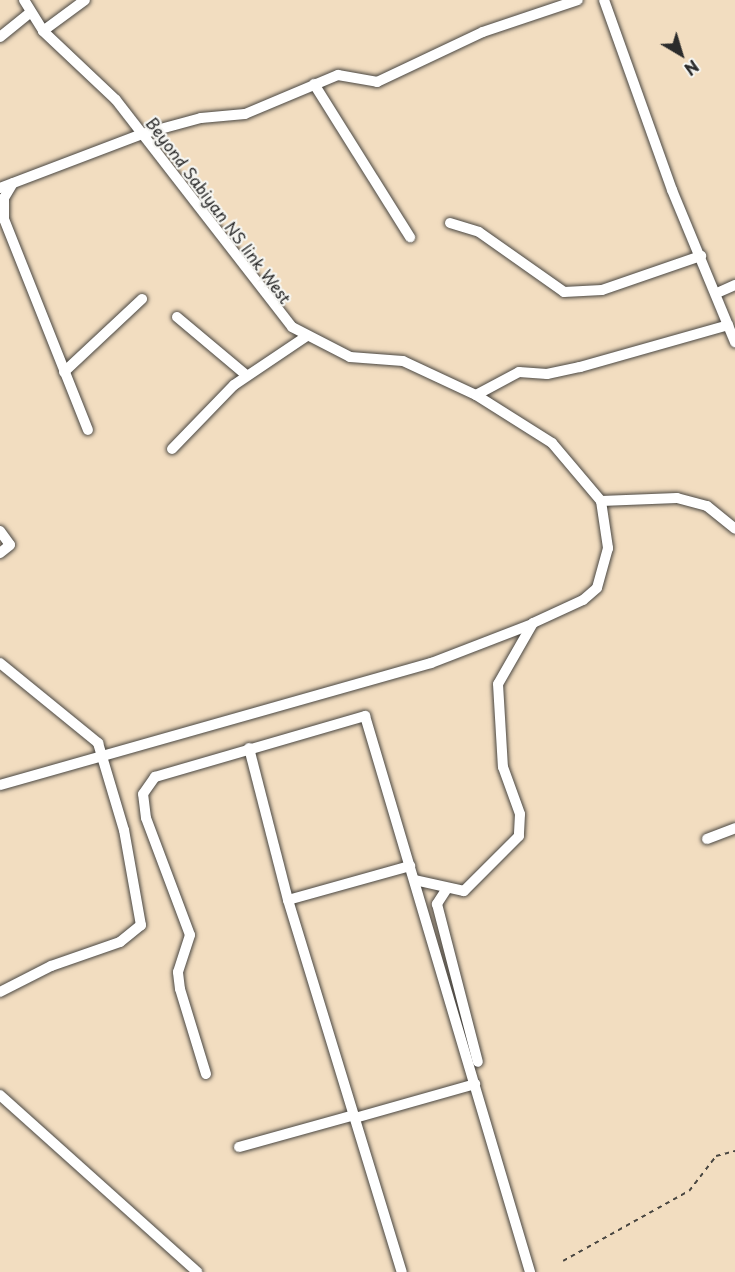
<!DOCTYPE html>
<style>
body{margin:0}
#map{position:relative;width:735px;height:1272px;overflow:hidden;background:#f2ddc0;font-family:"Playpen Sans",sans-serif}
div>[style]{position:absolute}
.path>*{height:1.5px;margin-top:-0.75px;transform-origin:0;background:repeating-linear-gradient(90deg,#494641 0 4.5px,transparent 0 9px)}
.roads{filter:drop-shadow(0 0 2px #494641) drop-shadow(0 0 2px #494641)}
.minor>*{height:10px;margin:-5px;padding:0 5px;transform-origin:5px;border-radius:5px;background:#fff}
span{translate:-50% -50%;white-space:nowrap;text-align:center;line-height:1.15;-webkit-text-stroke:4.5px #f6f6f2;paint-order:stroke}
.street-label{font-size:16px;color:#2b2b2b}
.north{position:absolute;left:651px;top:24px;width:60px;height:60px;-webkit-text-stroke:4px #f6f6f2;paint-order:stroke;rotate:142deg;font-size:16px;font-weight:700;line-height:24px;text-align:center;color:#2b2b2b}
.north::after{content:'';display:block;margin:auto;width:21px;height:27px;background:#2b2b2b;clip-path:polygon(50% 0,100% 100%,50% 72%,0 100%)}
</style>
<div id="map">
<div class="path">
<div style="left:563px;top:1261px;width:144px;rotate:-29.1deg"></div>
<div style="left:689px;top:1191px;width:44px;rotate:-52.4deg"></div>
<div style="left:716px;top:1156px;width:20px;rotate:-15deg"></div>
</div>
<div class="roads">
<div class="minor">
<div style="left:24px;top:0;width:36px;rotate:58deg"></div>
<div style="left:43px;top:31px;width:100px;rotate:43.4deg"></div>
<div style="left:116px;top:100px;width:287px;rotate:52.2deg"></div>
<div style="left:292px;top:327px;width:65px;rotate:27.3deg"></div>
<div style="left:350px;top:357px;width:53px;rotate:4.3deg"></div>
<div style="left:403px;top:361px;width:81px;rotate:25deg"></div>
<div style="left:476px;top:395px;width:90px;rotate:32.3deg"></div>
<div style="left:552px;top:443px;width:76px;rotate:49.8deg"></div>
<div style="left:601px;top:501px;width:48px;rotate:81.5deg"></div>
<div style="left:608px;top:548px;width:41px;rotate:105.4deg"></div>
<div style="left:597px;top:588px;width:18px;rotate:139deg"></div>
<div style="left:583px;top:600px;width:55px;rotate:155.3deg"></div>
<div style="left:533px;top:623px;width:70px;rotate:119.8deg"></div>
<div style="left:498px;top:684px;width:83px;rotate:86.6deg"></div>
<div style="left:503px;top:767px;width:50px;rotate:70.1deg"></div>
<div style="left:520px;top:814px;width:22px;rotate:93deg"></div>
<div style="left:519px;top:836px;width:78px;rotate:135deg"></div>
<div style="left:464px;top:891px;width:50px;rotate:-167.3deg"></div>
<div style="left:604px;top:0;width:202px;rotate:70.3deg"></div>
<div style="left:672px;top:190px;width:165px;rotate:67.5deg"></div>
<div style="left:43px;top:31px;width:52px;rotate:-36.4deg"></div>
<div style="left:0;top:37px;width:38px;rotate:-39deg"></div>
<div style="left:314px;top:84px;width:181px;rotate:57.9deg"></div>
<div style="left:13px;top:183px;width:17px;rotate:121deg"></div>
<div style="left:4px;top:198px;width:21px;rotate:90deg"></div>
<div style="left:4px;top:219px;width:227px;rotate:68.3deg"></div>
<div style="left:0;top:188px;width:152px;rotate:-20.8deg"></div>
<div style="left:142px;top:134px;width:61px;rotate:-15.2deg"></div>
<div style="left:201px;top:118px;width:44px;rotate:-5.2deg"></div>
<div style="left:245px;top:114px;width:101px;rotate:-22.8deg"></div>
<div style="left:338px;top:75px;width:40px;rotate:10deg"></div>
<div style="left:377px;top:82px;width:117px;rotate:-25.3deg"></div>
<div style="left:483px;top:32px;width:100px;rotate:-18.6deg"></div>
<div style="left:450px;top:223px;width:30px;rotate:17deg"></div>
<div style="left:479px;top:232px;width:104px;rotate:35.2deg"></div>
<div style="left:564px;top:292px;width:38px;rotate:-3deg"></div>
<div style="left:602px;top:290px;width:105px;rotate:-19deg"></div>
<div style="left:717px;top:293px;width:20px;rotate:-24deg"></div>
<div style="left:177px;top:317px;width:90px;rotate:40deg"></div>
<div style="left:64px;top:372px;width:107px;rotate:-43.1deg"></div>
<div style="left:476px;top:395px;width:49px;rotate:-28.1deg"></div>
<div style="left:519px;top:372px;width:28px;rotate:4deg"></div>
<div style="left:547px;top:374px;width:34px;rotate:-12deg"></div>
<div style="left:580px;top:367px;width:154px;rotate:-15.8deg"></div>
<div style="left:172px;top:449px;width:89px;rotate:-45.9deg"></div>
<div style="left:234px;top:385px;width:88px;rotate:-33.9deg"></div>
<div style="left:601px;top:501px;width:76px;rotate:-2.3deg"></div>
<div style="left:677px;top:498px;width:31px;rotate:15deg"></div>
<div style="left:707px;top:506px;width:36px;rotate:39deg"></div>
<div style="left:0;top:531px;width:17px;rotate:54deg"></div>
<div style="left:10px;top:545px;width:13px;rotate:141deg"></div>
<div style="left:0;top:663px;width:127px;rotate:39.2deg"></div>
<div style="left:98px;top:743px;width:91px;rotate:73.4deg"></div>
<div style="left:124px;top:830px;width:97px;rotate:79.9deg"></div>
<div style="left:141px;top:925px;width:27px;rotate:141deg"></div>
<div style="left:120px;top:942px;width:73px;rotate:160.8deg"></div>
<div style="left:51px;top:966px;width:57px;rotate:153deg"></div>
<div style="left:249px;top:748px;width:157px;rotate:75.6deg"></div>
<div style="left:288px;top:900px;width:389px;rotate:73deg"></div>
<div style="left:0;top:785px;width:448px;rotate:-15.8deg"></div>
<div style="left:431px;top:663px;width:108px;rotate:-21.1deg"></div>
<div style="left:707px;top:839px;width:30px;rotate:-21deg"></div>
<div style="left:446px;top:890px;width:17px;rotate:123deg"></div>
<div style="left:437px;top:904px;width:163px;rotate:75.5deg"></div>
<div style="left:288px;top:900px;width:127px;rotate:-15.6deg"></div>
<div style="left:206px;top:1074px;width:89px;rotate:-107deg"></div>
<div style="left:180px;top:989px;width:17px;rotate:-97deg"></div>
<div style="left:178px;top:972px;width:39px;rotate:-72deg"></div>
<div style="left:190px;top:935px;width:125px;rotate:-110.6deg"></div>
<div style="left:146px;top:818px;width:24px;rotate:-97deg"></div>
<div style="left:143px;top:794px;width:21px;rotate:-55deg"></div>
<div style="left:155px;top:777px;width:219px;rotate:-16.2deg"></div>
<div style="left:365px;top:716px;width:580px;rotate:73.47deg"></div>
<div style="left:0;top:1095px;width:265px;rotate:41.9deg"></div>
<div style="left:355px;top:1118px;width:125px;rotate:-15.8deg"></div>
<div style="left:239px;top:1147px;width:119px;rotate:-15.5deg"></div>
</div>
</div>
<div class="street-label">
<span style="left:219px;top:210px;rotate:53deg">Beyond Sabiyan NS link West</span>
</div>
<div class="north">N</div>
</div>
